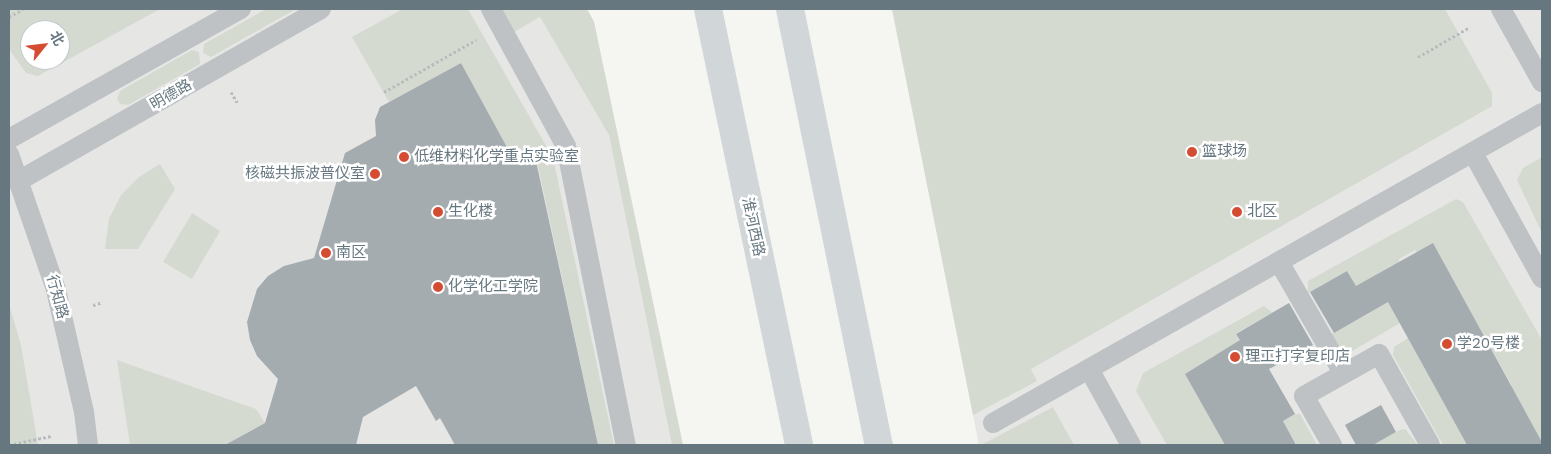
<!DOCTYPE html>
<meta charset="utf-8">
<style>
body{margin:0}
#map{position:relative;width:1551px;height:454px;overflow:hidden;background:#f5f5f2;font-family:"Work Sans","Noto Sans SC",sans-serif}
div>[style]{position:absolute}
.built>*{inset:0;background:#e6e6e5}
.green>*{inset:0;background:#d5dad1}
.building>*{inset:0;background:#a4acb0}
.path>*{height:3px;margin-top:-1.5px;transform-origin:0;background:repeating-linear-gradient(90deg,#b8bbbd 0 2.5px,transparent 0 5px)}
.lane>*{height:20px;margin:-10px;padding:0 10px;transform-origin:10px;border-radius:10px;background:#bec2c5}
.secondary>*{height:28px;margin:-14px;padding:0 14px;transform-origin:14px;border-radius:14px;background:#d1d6d9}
.dots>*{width:14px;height:14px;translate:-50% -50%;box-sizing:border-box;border:2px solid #fff;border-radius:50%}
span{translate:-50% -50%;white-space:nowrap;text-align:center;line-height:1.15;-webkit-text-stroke:5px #fff;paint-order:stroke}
.street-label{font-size:15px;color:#667780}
.poi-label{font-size:15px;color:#667780}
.left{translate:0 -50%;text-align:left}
.right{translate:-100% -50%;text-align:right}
.frame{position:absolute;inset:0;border:10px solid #667780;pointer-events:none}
.north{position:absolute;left:20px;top:20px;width:50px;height:50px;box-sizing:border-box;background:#fff;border:1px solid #c2c9cc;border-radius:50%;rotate:61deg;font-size:14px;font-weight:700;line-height:20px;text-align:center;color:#667780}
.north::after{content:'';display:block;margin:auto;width:18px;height:22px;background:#d44d32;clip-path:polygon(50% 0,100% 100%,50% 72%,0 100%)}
</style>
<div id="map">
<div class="built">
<div style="clip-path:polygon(evenodd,9px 9px,587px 9px,594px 22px,683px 445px,9px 445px,9px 9px,30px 30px,60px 30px,60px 60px,30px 60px,30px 30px)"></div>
<div style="clip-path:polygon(892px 9px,1542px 9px,1542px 445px,979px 445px)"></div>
</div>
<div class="green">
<div style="clip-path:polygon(evenodd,9px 9px,160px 9px,38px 76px,26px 73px,9px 49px,9px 9px,30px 30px,60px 30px,60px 60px,30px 60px,30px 30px)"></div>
<div style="clip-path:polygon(266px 9px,296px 9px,211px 57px,203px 53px,204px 44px)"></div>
<div style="clip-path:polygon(403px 9px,468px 9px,553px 158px,614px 445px,598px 445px,535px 152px,515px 162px,461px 63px,389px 102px,352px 37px)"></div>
<div style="clip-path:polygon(501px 9px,587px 9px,594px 22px,683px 445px,672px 445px,609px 135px,540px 17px,514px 32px)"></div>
<div style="clip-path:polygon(892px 9px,1445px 9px,1492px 93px,1492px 106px,1031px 369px,1037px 381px,973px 415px)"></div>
<div style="clip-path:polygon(192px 50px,199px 52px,200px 64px,128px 105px,120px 104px,117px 99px,120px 91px)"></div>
<div style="clip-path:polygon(1542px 157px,1542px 233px,1517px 180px,1523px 168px)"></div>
<div style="clip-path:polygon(160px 164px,175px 189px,138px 249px,105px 249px,109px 219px,121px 195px,139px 177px)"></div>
<div style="clip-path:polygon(1456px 199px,1463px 202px,1542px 340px,1542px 442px,1528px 416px,1507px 389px,1512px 386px,1492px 350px,1487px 353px,1462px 296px,1415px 250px,1399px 259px,1400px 323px,1349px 353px,1338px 353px,1328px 336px,1371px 312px,1347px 271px,1308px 293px,1308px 281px)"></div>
<div style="clip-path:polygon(192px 213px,220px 231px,192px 279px,163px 262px)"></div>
<div style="clip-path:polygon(9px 304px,21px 345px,38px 445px,9px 445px)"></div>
<div style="clip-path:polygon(1264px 306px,1273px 313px,1236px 333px,1242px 343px,1211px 357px,1212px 360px,1186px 374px,1225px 445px,1167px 445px,1136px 391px,1143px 373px)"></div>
<div style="clip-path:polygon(1408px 338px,1467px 445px,1443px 445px,1393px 355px,1394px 347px)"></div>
<div style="clip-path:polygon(117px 360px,256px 409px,265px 423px,225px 445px,130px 445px)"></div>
<div style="clip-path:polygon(1053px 407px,1074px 445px,981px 445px)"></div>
<div style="clip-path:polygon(1295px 414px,1300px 414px,1317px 445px,1296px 445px,1283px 421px)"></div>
<div style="clip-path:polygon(1405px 429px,1418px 445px,1373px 445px,1400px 430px)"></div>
</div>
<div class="building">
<div style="clip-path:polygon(461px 63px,515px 162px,534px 152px,598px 445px,455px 445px,440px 418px,436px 421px,416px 386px,363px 417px,356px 445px,225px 445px,265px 423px,278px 379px,257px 356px,250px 340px,247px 322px,257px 289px,268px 276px,284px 266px,314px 258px,345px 153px,376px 136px,375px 120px,380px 107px)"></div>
<div style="clip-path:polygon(1433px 243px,1542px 442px,1542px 445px,1467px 445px,1388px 302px,1334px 333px,1310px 292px,1347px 271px,1356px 286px)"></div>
<div style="clip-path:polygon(1289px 303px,1313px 345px,1269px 369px,1295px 414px,1283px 421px,1296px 445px,1225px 445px,1185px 374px,1240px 340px,1236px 334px)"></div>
<div style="clip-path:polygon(1381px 405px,1396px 432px,1373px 445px,1356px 445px,1345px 425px)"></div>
</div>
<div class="path">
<div style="left:9px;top:17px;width:16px;rotate:-30deg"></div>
<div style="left:1418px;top:57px;width:60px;rotate:-30deg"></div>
<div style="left:231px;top:92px;width:12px;rotate:59deg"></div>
<div style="left:384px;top:92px;width:106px;rotate:-29.5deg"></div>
<div style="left:93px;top:305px;width:10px;rotate:-17deg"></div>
<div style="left:9px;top:445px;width:43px;rotate:-12.1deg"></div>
</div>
<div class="lane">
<div style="left:491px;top:9px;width:156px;rotate:61.3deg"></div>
<div style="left:566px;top:146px;width:305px;rotate:78.7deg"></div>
<div style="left:1501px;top:9px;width:84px;rotate:60.7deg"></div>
<div style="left:9px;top:139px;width:266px;rotate:-29.3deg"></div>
<div style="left:1473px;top:153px;width:143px;rotate:61.1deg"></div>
<div style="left:9px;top:154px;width:144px;rotate:70.9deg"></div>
<div style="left:56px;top:290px;width:125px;rotate:77.1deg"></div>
<div style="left:84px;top:412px;width:33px;rotate:83deg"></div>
<div style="left:20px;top:180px;width:346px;rotate:-29.6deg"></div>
<div style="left:1279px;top:262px;width:128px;rotate:60deg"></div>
<div style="left:1089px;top:369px;width:87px;rotate:61.1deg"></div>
<div style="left:993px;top:423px;width:630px;rotate:-29.45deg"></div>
<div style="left:1332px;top:445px;width:56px;rotate:-119.7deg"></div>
<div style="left:1304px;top:396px;width:86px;rotate:-29.2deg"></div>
<div style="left:1379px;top:354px;width:104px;rotate:60.7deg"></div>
</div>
<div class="secondary">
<div style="left:708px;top:9px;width:445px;rotate:78.2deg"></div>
<div style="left:790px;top:9px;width:445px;rotate:78.5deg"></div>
</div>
<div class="dots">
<div style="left:1192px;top:152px;background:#d44d32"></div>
<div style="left:404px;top:157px;background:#d44d32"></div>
<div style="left:375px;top:174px;background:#d44d32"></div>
<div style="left:438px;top:212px;background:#d44d32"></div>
<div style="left:1237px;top:212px;background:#d44d32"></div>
<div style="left:326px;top:253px;background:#d44d32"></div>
<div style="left:438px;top:287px;background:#d44d32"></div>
<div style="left:1447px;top:344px;background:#d44d32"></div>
<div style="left:1235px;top:357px;background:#d44d32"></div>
</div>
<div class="street-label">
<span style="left:171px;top:95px;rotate:-30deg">明德路</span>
<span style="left:753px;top:227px;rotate:78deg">淮河西路</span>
<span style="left:57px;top:297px;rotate:75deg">行知路</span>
</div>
<div class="poi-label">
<span class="left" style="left:1202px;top:152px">篮球场</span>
<span class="left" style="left:414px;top:157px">低维材料化学重点实验室</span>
<span class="right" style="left:365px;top:174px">核磁共振波普仪室</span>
<span class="left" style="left:448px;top:212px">生化楼</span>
<span class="left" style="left:1247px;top:212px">北区</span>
<span class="left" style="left:336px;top:253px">南区</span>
<span class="left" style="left:448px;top:287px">化学化工学院</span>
<span class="left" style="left:1457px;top:344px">学20号楼</span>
<span class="left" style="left:1245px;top:357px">理工打字复印店</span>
</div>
<div class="frame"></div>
<div class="north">北</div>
</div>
